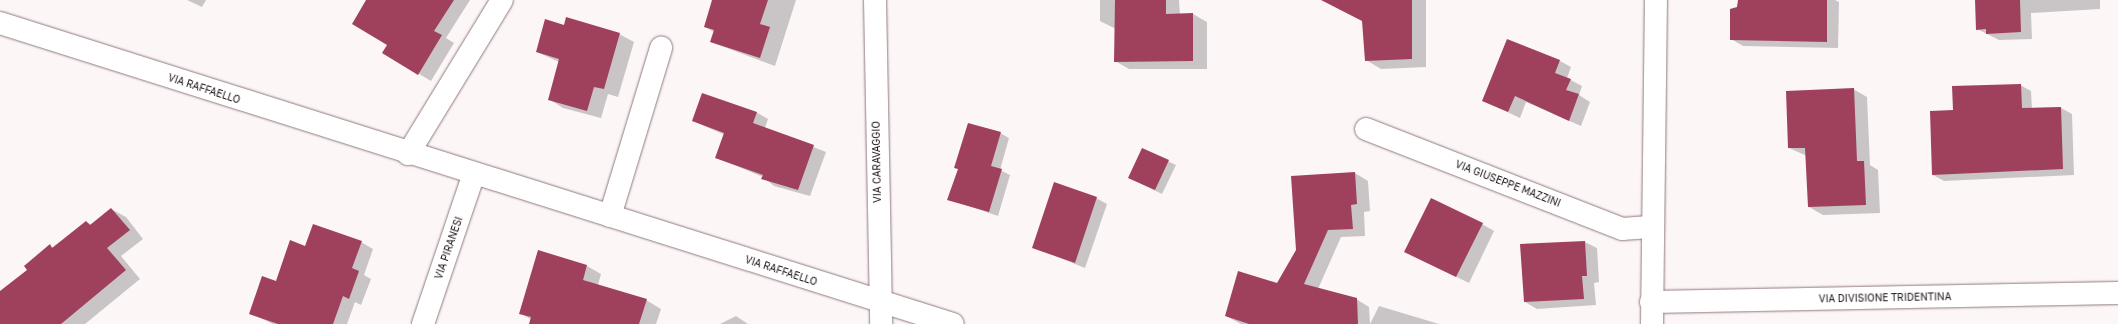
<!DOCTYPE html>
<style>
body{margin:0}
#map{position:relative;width:2118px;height:324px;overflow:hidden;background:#fcf6f7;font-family:"Golos Text",sans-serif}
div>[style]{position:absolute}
.shadow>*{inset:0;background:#0003}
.building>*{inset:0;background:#9f415c}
.roads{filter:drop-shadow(0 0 1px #91797d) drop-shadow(0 0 1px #91797d)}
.minor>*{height:22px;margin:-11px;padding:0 11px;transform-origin:11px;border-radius:11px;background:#fff}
span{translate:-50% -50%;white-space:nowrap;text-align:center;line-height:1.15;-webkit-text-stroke:4px #fff;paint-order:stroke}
.street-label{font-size:10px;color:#1d1416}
</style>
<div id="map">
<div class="shadow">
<div style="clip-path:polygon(187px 0,206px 0,202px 7px)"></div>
<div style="clip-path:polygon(367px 0,470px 0,446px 38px,454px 43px,431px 81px,384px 53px,389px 45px)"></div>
<div style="clip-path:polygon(713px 0,796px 0,775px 66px,711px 42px,714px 32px,705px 27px)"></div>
<div style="clip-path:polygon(1100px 0,1179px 0,1180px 15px,1193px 14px,1207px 22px,1207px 69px,1129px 69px,1115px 61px,1116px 29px,1100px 21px)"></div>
<div style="clip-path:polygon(1338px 0,1426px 0,1426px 67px,1381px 69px,1366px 60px,1363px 21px)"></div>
<div style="clip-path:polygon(1739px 0,1835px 0,1839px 2px,1838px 48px,1743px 46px,1731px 39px)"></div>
<div style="clip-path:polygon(1976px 0,2100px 0,2100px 9px,2031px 13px,2032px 39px,1999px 40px,1977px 29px)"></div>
<div style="clip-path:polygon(565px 26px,619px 34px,634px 42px,618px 97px,608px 94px,601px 118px,563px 108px,549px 99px,559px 62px,537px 52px)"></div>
<div style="clip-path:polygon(1560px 61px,1571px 67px,1567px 78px,1582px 86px,1579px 95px,1590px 102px,1581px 126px,1526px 102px,1520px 118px,1484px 101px)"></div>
<div style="clip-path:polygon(2020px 85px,2031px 91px,2032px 109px,2061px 108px,2072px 114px,2074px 175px,1944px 181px,1933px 175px,1954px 111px)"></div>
<div style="clip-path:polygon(1853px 89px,1867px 97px,1870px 165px,1878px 170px,1880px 213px,1823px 215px,1809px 207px,1807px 156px,1789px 148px)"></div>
<div style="clip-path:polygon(756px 112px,768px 119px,765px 128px,826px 152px,810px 196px,774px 186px,763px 177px,717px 158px,725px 135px,693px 121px)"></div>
<div style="clip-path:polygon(1000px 133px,1009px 138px,1000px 170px,1010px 175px,998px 216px,948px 199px,959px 169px)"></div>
<div style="clip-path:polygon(1142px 149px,1176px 165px,1162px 194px,1129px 178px)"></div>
<div style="clip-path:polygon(1355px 173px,1368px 181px,1370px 211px,1364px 212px,1365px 236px,1341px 237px,1318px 289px,1356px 299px,1369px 307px,1370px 324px,1241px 324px,1226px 316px,1277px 284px)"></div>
<div style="clip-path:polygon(1096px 198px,1107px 204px,1085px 268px,1033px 247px)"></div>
<div style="clip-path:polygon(111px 209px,126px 217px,143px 239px,121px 256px,140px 279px,85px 324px,0 324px,0 293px,28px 270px,50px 246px,54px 248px,86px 222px,92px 225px)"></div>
<div style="clip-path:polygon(1482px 224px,1494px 231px,1469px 283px,1418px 258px)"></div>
<div style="clip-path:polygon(361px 242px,373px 249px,364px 275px,371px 279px,361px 305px,355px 302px,347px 324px,273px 324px,250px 313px,306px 247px)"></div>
<div style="clip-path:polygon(1585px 242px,1597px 248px,1599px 282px,1594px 283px,1596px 305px,1537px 309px,1525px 302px)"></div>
<div style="clip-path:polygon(539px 251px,587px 266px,601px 274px,598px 285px,646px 300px,661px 309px,656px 324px,530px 324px,532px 320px,520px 313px)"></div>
<div style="clip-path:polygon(1379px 306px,1439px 324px,1370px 324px)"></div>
<div style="clip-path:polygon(736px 316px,748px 324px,720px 324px)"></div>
</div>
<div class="building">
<div style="clip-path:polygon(366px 0,454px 0,434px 31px,442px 35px,418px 75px,382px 53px,387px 45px,352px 24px)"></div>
<div style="clip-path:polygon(712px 0,768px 0,760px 24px,770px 27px,760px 58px,710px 42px,714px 30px,704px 27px)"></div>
<div style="clip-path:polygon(1115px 0,1166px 0,1166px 14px,1193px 13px,1193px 61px,1114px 62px)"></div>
<div style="clip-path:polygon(1321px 0,1412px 0,1412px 59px,1365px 61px,1362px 21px)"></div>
<div style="clip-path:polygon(1738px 0,1827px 0,1827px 42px,1730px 40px,1730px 9px,1737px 7px)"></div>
<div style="clip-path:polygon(1975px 0,2020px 0,2021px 32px,1986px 34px,1986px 29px,1976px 30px)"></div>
<div style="clip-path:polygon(566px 17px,620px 33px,604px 89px,594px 87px,587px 111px,548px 100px,559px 59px,536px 52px,545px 19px,564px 25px)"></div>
<div style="clip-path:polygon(1507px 39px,1560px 60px,1555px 73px,1571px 79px,1566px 90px,1579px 94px,1569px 121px,1515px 96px,1508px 112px,1482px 101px)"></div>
<div style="clip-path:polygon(2021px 84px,2022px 108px,2061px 107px,2063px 169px,1932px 175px,1930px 111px,1953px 110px,1952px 86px)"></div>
<div style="clip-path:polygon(1854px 88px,1857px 161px,1864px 161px,1866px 205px,1808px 207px,1805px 148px,1788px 148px,1786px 91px)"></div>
<div style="clip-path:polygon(702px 93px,757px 112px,753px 123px,814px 145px,798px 190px,761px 179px,763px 175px,715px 158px,724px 133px,692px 121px)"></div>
<div style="clip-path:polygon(968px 123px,1001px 132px,991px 166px,1002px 169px,989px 212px,947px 200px,958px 169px,954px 168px)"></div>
<div style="clip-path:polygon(1142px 148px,1169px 160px,1155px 190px,1128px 178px)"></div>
<div style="clip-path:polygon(1355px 172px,1357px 204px,1351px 205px,1353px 229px,1328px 230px,1304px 284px,1357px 298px,1358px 324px,1249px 324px,1225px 316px,1238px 271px,1277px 283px,1296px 250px,1291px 176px)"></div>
<div style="clip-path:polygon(1054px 182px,1097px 197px,1075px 263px,1032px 248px)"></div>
<div style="clip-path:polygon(1431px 198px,1483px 223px,1456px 277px,1404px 252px)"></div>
<div style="clip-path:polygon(111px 208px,130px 230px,107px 248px,126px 270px,61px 324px,0 324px,0 291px,27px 270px,24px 266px,50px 244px,52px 248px,86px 221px,90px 225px)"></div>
<div style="clip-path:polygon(313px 224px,362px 241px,352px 268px,359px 271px,349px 299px,343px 296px,333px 324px,278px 324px,249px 314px,262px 276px,276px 281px,290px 240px,305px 246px)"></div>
<div style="clip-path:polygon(1585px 241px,1587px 276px,1582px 276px,1584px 299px,1524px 302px,1520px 244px)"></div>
<div style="clip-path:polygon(538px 250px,587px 265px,583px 280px,647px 299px,639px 324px,529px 324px,531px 317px,519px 314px)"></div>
</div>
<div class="roads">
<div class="minor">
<div style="left:875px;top:0;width:324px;rotate:88.9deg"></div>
<div style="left:0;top:23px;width:999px;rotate:17.53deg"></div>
<div style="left:1366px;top:129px;width:275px;rotate:21.3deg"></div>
<div style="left:1622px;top:229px;width:31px;rotate:-4deg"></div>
<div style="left:408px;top:154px;width:180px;rotate:-58.6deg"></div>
<div style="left:610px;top:216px;width:176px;rotate:-73.1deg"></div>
<div style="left:1651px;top:302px;width:467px;rotate:-1.1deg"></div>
<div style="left:423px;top:324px;width:159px;rotate:-71.3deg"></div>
<div style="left:1652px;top:324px;width:324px;rotate:-89.3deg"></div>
</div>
</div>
<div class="street-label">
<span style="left:204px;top:89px;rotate:18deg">VIA RAFFAELLO</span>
<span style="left:877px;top:162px;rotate:-91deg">VIA CARAVAGGIO</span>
<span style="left:1508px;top:184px;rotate:21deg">VIA GIUSEPPE MAZZINI</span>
<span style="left:449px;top:248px;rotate:-71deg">VIA PIRANESI</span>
<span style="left:781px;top:271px;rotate:18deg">VIA RAFFAELLO</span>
<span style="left:1885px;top:298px;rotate:-1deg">VIA DIVISIONE TRIDENTINA</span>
</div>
</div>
